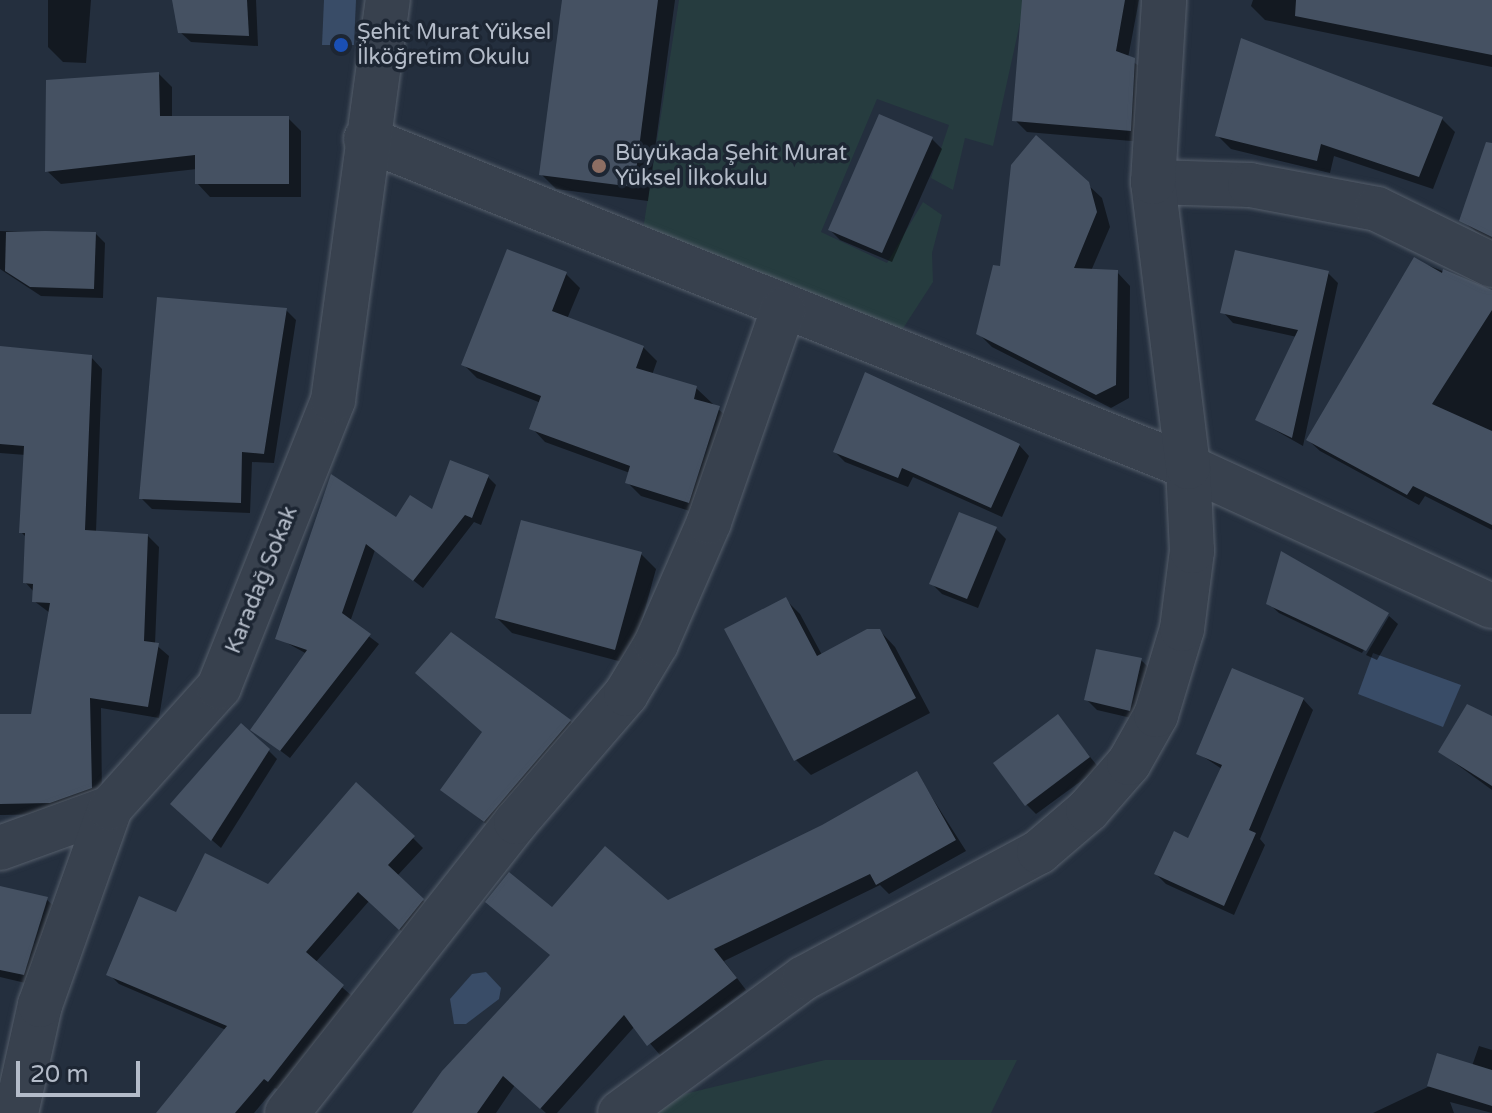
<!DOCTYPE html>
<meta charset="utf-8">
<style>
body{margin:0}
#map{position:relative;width:1492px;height:1113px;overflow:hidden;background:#242f3e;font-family:"Varela Round",sans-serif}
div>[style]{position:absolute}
.green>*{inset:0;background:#263c3f}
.water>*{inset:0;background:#394c67}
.shadow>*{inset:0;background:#0007}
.building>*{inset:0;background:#455162}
.roads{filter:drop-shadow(0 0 2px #565f6c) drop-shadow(0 0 2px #565f6c)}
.street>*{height:44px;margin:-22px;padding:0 22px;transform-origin:22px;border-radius:22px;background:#38414e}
.dots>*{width:22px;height:22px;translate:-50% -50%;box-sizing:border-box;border:4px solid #1d2633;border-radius:50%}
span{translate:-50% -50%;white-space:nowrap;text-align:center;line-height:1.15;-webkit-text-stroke:7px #1d2633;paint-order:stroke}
.poi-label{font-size:22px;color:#b4bcc9}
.left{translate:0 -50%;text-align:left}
.street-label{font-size:22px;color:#b4bcc9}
.scale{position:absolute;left:16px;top:1061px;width:124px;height:36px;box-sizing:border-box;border:4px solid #b4bcc9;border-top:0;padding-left:10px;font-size:24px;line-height:28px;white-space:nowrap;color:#b4bcc9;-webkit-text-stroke:6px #1d2633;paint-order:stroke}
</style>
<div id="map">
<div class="green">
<div style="clip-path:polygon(679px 0,1025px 0,993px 146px,965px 138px,953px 190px,931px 178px,949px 125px,877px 99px,821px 232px,887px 263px,923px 202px,942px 215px,932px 253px,933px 282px,900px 333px,642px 236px)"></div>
<div style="clip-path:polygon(825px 1060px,1017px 1060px,991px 1113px,606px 1113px)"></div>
</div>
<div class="water">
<div style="clip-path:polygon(324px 0,356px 0,354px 45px,322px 45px)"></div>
<div style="clip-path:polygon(1373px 653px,1461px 685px,1443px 727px,1358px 694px)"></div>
<div style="clip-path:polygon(486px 972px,501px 988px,499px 999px,466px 1024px,454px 1024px,450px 999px,472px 974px)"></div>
</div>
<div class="shadow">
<div style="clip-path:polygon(48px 0,91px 0,86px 63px,63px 62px,48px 47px)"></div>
<div style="clip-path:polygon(174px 0,256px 0,258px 46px,191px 42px,180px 32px)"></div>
<div style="clip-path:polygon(564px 0,675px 0,648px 201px,556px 189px,541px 174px)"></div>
<div style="clip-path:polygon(1039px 0,1139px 0,1128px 58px,1147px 72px,1143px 142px,1027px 132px,1015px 120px)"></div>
<div style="clip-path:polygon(1253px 0,1492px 0,1492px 67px,1265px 20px,1251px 6px)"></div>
<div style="clip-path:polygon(159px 74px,172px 87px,172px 118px,288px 118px,301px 131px,301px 197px,210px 197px,197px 183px,197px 169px,61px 184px,47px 171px)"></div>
<div style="clip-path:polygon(1442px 119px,1455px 132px,1433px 189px,1334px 156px,1330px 173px,1231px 149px,1217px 135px)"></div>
<div style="clip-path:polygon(932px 139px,942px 149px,892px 262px,840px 240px,830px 230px)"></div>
<div style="clip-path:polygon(1492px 175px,1492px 243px,1462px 221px)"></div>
<div style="clip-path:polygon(1087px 184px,1102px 198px,1110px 227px,1091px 271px,1117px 272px,1130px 286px,1129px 398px,1111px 408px,992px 347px,978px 333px,1002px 268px)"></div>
<div style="clip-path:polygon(0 231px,96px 234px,105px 243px,103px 298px,41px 296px,0 269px)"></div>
<div style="clip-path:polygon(1415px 260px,1492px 291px,1492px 530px,1425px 496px,1419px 505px,1320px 451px,1308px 440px)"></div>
<div style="clip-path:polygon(1328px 273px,1338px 283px,1303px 446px,1257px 420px,1297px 337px,1233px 323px,1223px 312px)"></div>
<div style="clip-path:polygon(566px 274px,580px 288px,567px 319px,643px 347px,657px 361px,652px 375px,696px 388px,732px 422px,703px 515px,641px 496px,627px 482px,630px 473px,545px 442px,532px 428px,541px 403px,477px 378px,463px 364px)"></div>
<div style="clip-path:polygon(286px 310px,296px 320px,274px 463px,252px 462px,250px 513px,152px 509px,142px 499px)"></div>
<div style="clip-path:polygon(0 348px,91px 357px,102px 369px,96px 532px,148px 536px,159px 547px,155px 644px,169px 656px,159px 718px,101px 708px,102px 799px,62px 814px,0 815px,0 716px,33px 716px,50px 613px,34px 601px,34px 592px,25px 582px,27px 538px,21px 532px,26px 455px,0 453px)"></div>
<div style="clip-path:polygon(1019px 445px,1029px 456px,1002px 517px,913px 477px,908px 487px,845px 462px,835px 452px)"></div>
<div style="clip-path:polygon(332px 477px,396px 520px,433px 512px,488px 477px,496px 485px,481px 525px,474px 522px,423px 588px,375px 550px,350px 622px,379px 644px,290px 758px,253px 730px,307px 654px,278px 638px)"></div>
<div style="clip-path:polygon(996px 529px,1006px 539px,978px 608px,942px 594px,932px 584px)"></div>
<div style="clip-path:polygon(641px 554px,656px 569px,630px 664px,512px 633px,497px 618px)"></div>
<div style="clip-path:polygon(785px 599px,800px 614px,822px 655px,880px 631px,895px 647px,930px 713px,811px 775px,796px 760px,727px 629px)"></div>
<div style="clip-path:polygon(1268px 603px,1385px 614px,1362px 653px,1279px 613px)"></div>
<div style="clip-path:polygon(1389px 616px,1398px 624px,1377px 660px,1366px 655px)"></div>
<div style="clip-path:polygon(1141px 660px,1151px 670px,1140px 720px,1097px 710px,1087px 700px)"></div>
<div style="clip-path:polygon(1303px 699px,1313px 710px,1260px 839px,1265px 845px,1234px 915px,1166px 884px,1156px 874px,1189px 840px,1222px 769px,1199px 754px)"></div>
<div style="clip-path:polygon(1058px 717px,1099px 768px,1036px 814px,1026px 804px)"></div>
<div style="clip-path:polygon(1492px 718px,1492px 790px,1440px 752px)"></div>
<div style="clip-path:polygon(570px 721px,580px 731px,495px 831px,443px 790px)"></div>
<div style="clip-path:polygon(268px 750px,277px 759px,221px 848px,181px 813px)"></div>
<div style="clip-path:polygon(917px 774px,966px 851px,889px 894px,880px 885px,724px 961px,746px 990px,660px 1055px,635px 1026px,557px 1113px,546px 1113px,515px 1085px,496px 1113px,415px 1113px,552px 956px,552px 910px,667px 902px,822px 827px)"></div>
<div style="clip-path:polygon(413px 838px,423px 848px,397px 876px,433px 910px,410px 939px,369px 901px,315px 963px,353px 997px,279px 1090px,275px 1088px,254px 1113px,158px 1113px,226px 1030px,119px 984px,109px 974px,177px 915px)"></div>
<div style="clip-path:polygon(0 888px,46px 899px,57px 909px,34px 985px,0 977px)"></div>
<div style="clip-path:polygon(1479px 1046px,1492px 1050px,1492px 1113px,1450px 1102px,1454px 1113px,1373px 1113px,1472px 1066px)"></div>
</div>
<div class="building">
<div style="clip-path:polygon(172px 0,247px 0,249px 36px,178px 33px)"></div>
<div style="clip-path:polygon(562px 0,658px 0,634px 187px,539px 175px)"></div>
<div style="clip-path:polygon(1022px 0,1125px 0,1116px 51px,1135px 58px,1131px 131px,1012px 121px)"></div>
<div style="clip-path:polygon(1296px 0,1492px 0,1492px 55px,1295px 16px)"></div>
<div style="clip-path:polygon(1241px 38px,1443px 117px,1419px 177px,1321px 144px,1317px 161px,1215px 136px)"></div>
<div style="clip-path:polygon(159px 72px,160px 116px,289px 116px,289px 184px,195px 184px,195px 155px,45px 172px,46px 80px)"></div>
<div style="clip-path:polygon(879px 114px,933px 137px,882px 253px,828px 230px)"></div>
<div style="clip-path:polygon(1036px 135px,1089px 182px,1097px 212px,1074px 268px,1118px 270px,1116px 385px,1096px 395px,976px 334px,993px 265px,1000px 266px,1011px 165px)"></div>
<div style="clip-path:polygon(1486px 142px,1492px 143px,1492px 237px,1459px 221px)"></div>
<div style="clip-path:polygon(45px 231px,96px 232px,94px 289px,30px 287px,5px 271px,6px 232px)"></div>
<div style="clip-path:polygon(507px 249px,567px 272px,552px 311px,644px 346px,636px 368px,697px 386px,694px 399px,720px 406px,689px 503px,625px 483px,630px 466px,529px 429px,541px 396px,461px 365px)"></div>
<div style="clip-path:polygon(1235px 250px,1329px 271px,1292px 438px,1255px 420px,1298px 330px,1220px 313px)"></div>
<div style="clip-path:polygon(1414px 257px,1442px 273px,1443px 269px,1492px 290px,1492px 310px,1432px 404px,1492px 431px,1492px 525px,1413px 486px,1407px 495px,1306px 440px)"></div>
<div style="clip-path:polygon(157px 297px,287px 308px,264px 454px,242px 452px,241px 503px,139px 499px)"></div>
<div style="clip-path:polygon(0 346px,92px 355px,85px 530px,148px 534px,144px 641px,159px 643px,148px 707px,90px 698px,92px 788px,50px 803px,0 804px,0 714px,31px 714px,50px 603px,32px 602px,33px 584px,23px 583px,25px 533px,19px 533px,24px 446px,0 444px)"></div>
<div style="clip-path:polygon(865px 372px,1020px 444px,991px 508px,902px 468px,898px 478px,833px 452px)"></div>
<div style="clip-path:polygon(450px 460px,489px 475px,472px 518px,465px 515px,413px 581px,366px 544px,342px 613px,371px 634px,280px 751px,250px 730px,307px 650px,275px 639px,331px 474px,396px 517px,410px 495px,432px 509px)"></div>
<div style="clip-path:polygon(959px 512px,997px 527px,967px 599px,929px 584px)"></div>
<div style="clip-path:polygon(521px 520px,642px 552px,615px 650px,495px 618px)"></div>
<div style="clip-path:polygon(1281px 551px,1389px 613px,1366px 651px,1266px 604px)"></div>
<div style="clip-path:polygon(786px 597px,817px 656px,867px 629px,880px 629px,916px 698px,794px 761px,724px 629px)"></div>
<div style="clip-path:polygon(451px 632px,571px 720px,484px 822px,440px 790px,482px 732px,415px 673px)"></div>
<div style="clip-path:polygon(1096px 649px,1142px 658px,1130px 711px,1084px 700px)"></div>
<div style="clip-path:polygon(1232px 668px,1304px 698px,1249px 830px,1256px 833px,1224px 906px,1154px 874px,1174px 831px,1188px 838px,1222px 765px,1196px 754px)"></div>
<div style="clip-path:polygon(1467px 704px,1492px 716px,1492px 786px,1438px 752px)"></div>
<div style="clip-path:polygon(1058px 714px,1090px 757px,1025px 806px,993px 763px)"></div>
<div style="clip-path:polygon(241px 723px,270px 749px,211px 841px,170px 804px)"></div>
<div style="clip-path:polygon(917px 771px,956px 840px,876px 885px,870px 874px,714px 949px,737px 978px,647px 1046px,624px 1015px,540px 1109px,503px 1076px,477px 1113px,412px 1113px,442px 1071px,550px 955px,485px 902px,509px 872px,552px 907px,605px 846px,668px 900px,822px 825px)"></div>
<div style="clip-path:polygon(356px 782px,415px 836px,388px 865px,424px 899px,399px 930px,358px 892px,306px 952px,344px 985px,268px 1082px,264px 1079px,235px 1113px,156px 1113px,227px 1026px,106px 975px,139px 896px,176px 912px,205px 853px,268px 884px)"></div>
<div style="clip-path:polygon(0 886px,48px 897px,24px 975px,0 970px)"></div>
<div style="clip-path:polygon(1437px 1053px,1492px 1070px,1492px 1106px,1427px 1086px)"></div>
</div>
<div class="roads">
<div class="street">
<div style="left:366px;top:139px;width:885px;rotate:21.75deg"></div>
<div style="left:1188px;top:467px;width:334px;rotate:24.6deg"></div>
<div style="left:1153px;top:182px;width:97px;rotate:1.8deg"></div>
<div style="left:1250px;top:185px;width:129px;rotate:10.7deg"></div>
<div style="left:1377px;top:209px;width:128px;rotate:26deg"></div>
<div style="left:0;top:848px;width:117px;rotate:-20deg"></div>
<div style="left:16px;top:1113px;width:111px;rotate:-77.5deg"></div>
<div style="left:40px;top:1005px;width:209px;rotate:-70.4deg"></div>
<div style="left:110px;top:808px;width:163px;rotate:-48deg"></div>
<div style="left:219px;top:687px;width:309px;rotate:-68.3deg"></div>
<div style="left:333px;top:400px;width:404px;rotate:-82.2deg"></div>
<div style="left:287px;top:1113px;width:370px;rotate:-51.8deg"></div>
<div style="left:516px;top:822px;width:169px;rotate:-49.3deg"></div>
<div style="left:626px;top:694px;width:58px;rotate:-59deg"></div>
<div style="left:656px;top:644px;width:133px;rotate:-66.5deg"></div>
<div style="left:709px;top:522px;width:225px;rotate:-70.8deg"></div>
<div style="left:620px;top:1113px;width:228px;rotate:-36.3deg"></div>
<div style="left:804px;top:978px;width:267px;rotate:-28.2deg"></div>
<div style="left:1039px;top:852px;width:65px;rotate:-40.6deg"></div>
<div style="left:1088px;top:810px;width:62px;rotate:-48.9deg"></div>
<div style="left:1129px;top:763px;width:55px;rotate:-60.6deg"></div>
<div style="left:1156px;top:715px;width:90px;rotate:-73.2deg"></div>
<div style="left:1182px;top:629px;width:79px;rotate:-82.7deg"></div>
<div style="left:1192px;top:551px;width:84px;rotate:-92.7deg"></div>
<div style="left:1188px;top:467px;width:287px;rotate:-97deg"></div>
<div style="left:1153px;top:182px;width:182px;rotate:-86.5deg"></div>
</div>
</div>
<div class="dots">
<div style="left:341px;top:45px;background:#1a4fb4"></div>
<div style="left:599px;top:166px;background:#8d6e63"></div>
</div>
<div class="poi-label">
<span class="left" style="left:357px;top:45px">Şehit Murat Yüksel<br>İlköğretim Okulu</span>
<span class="left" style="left:615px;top:166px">Büyükada Şehit Murat<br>Yüksel İlkokulu</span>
</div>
<div class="street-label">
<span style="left:262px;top:580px;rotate:-68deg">Karadağ Sokak</span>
</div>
<div class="scale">20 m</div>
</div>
